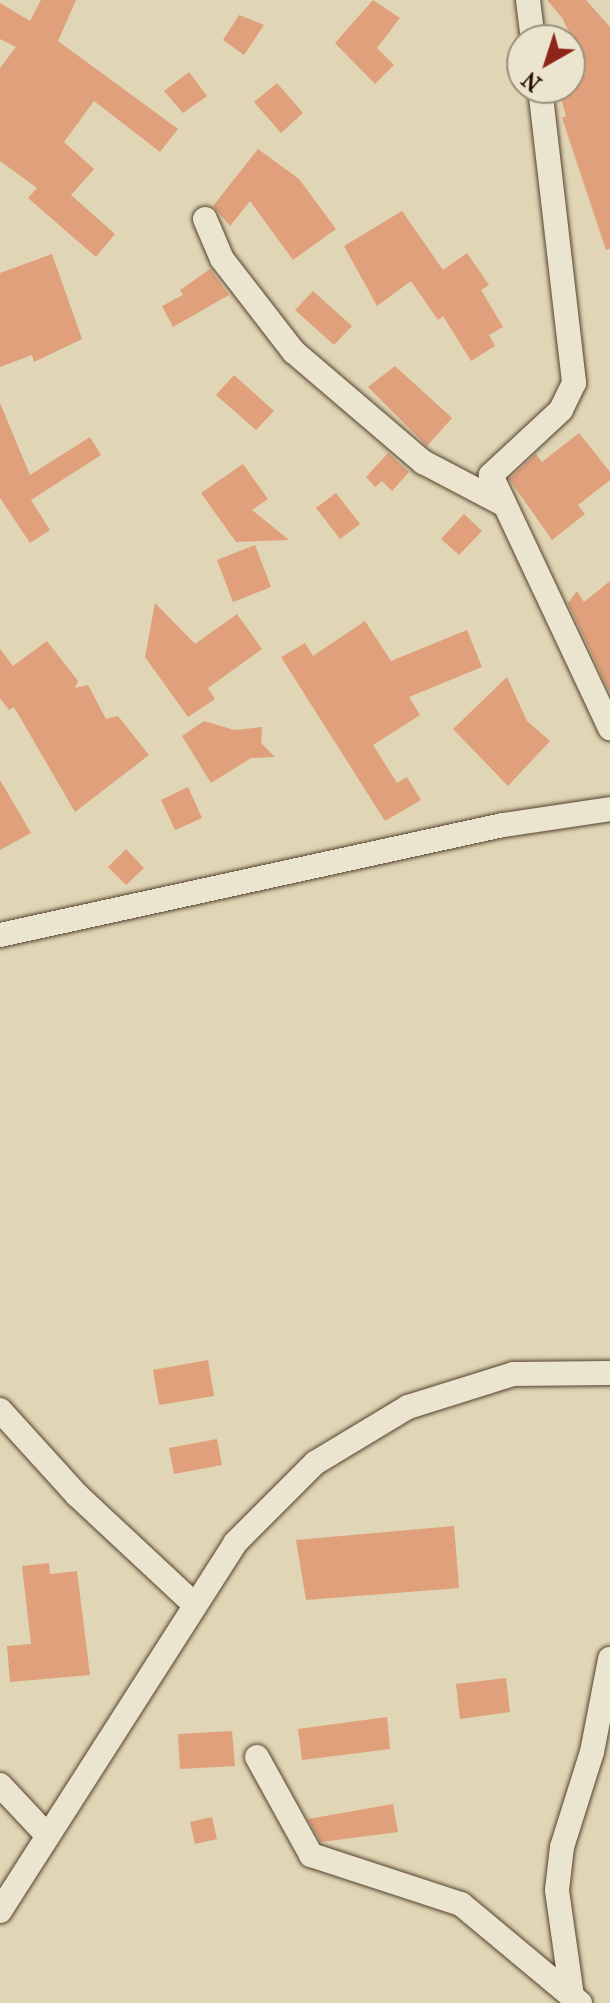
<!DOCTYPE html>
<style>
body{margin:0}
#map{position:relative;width:610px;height:2003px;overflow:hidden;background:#e0d5b5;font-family:"IM FELL French Canon",serif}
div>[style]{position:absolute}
.building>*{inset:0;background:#dfa07b}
.roads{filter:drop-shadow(0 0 2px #55422d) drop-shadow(0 0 2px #55422d)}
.street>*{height:24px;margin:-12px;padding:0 12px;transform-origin:12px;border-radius:12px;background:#ebe4cf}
span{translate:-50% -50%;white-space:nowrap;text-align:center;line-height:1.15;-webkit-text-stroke:8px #ebe4cf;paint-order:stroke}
.north{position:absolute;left:506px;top:24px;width:80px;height:80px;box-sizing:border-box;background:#ebe4cf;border:2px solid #9d907c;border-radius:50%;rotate:219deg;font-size:22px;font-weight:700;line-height:32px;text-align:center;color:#271100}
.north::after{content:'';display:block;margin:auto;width:28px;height:36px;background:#8f2418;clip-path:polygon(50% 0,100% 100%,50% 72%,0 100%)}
</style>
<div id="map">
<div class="building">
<div style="clip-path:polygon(41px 0,76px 0,58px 41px,178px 129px,160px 152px,94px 101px,64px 142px,94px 169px,71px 195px,115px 234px,96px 257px,28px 198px,37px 188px,0 161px,0 68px,16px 47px,0 39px,0 3px,30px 21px)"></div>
<div style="clip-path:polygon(373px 0,400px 18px,377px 48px,394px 65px,375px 84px,335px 43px)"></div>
<div style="clip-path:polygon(547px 0,586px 0,610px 27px,610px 249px,606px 250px,562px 118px,566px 116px,558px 88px,570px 88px,570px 77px,586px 73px,563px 19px)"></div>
<div style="clip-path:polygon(239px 15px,264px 25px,244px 55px,223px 40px)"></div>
<div style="clip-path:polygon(189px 72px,207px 96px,183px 113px,164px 91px)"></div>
<div style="clip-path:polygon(277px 83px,303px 113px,281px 133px,254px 102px)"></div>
<div style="clip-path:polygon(258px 149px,299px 179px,336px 229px,293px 260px,250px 201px,230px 226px,213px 206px)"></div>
<div style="clip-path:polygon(402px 211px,443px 270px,467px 253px,489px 285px,481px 290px,503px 327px,489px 335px,495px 346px,471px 361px,443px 316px,438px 320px,411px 281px,377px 306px,344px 246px)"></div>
<div style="clip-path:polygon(52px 254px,82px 339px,34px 362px,32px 355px,0 367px,0 273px)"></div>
<div style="clip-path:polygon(210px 269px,229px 295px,173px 327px,162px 306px,183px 295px,180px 290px)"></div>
<div style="clip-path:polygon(313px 291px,352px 326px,334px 345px,295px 310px)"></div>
<div style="clip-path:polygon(395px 366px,452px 418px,427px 446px,368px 387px)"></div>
<div style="clip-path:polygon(234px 375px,274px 411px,256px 430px,216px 395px)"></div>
<div style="clip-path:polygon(0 403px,30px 475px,90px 437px,101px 455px,31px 500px,50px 530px,30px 543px,0 498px)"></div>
<div style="clip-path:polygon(579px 433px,610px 472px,610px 480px,578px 505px,585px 514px,552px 540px,509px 479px,536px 454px,542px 462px)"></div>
<div style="clip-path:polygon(388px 453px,409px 472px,392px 491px,382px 481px,375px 487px,366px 477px)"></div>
<div style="clip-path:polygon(243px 464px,268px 499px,252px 510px,289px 540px,236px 542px,201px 493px)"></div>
<div style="clip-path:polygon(336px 493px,360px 524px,340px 539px,316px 508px)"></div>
<div style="clip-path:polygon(464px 514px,482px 531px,459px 555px,441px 539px)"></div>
<div style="clip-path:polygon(255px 545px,271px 587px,233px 602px,217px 560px)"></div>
<div style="clip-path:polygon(610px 581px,610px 693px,568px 603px,577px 591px,584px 602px)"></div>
<div style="clip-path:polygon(155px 603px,195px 644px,237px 614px,262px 649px,208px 688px,215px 699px,188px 717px,145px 657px)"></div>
<div style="clip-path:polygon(365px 621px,391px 661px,467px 630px,482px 667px,409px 697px,420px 715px,373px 745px,397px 783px,407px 777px,421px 800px,385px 821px,281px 657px,305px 643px,313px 656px)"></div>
<div style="clip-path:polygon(47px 641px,78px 681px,75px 688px,88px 685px,106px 719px,118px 716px,149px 755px,75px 812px,14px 707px,9px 710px,0 698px,0 649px,13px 666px)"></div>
<div style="clip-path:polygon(507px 677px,527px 721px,550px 741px,508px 786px,453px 729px)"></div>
<div style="clip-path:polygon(204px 721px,234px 730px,262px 727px,261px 743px,275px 757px,251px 758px,211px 783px,182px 736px)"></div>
<div style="clip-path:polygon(0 780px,31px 833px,0 850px)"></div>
<div style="clip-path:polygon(188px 787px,202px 818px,175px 830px,161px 800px)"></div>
<div style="clip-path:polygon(126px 849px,144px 868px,126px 885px,108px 867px)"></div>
<div style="clip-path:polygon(208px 1360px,214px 1396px,159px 1405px,153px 1370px)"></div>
<div style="clip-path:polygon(217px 1439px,222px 1465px,174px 1474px,169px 1448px)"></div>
<div style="clip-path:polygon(454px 1526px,459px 1588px,306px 1600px,296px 1540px)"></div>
<div style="clip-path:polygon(49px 1563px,50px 1574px,77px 1571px,90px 1675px,10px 1682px,7px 1646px,31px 1644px,22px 1566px)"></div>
<div style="clip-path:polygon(506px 1678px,510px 1712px,460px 1719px,456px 1684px)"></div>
<div style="clip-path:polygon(387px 1717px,390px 1749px,302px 1760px,298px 1729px)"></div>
<div style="clip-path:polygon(232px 1731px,235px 1766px,180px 1769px,178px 1734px)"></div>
<div style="clip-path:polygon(393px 1804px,398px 1832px,321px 1842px,308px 1819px)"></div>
<div style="clip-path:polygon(212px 1817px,217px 1839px,195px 1844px,190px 1822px)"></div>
</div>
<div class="roads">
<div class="street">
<div style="left:528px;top:0;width:40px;rotate:82.9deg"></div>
<div style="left:540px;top:88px;width:297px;rotate:83.4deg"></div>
<div style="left:574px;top:383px;width:30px;rotate:116deg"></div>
<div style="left:561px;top:410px;width:96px;rotate:137.1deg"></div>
<div style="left:491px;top:475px;width:280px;rotate:64.8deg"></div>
<div style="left:205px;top:219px;width:43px;rotate:67deg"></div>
<div style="left:222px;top:259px;width:118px;rotate:52.3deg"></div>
<div style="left:294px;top:352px;width:170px;rotate:40.5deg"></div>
<div style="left:423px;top:462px;width:90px;rotate:27.7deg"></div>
<div style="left:0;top:935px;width:515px;rotate:-12.34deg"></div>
<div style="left:503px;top:825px;width:108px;rotate:-8.5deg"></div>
<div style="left:0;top:1410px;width:115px;rotate:47.8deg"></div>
<div style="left:77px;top:1495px;width:161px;rotate:43deg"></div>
<div style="left:257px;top:1757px;width:112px;rotate:61.1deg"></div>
<div style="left:311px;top:1855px;width:158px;rotate:18.1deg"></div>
<div style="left:461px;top:1904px;width:155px;rotate:39.8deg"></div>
<div style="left:0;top:1785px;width:67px;rotate:46.8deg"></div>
<div style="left:0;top:1911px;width:437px;rotate:-57.4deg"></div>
<div style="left:235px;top:1543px;width:113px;rotate:-45deg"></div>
<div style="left:315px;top:1463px;width:109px;rotate:-31.1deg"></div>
<div style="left:408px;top:1407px;width:110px;rotate:-17.4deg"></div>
<div style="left:513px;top:1374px;width:97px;rotate:-0.6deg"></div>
<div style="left:573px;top:2003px;width:114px;rotate:-98.1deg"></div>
<div style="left:557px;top:1890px;width:43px;rotate:-83.4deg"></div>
<div style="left:562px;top:1847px;width:100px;rotate:-72.5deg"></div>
<div style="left:592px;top:1752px;width:95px;rotate:-79deg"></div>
</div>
</div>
<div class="north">N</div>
</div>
